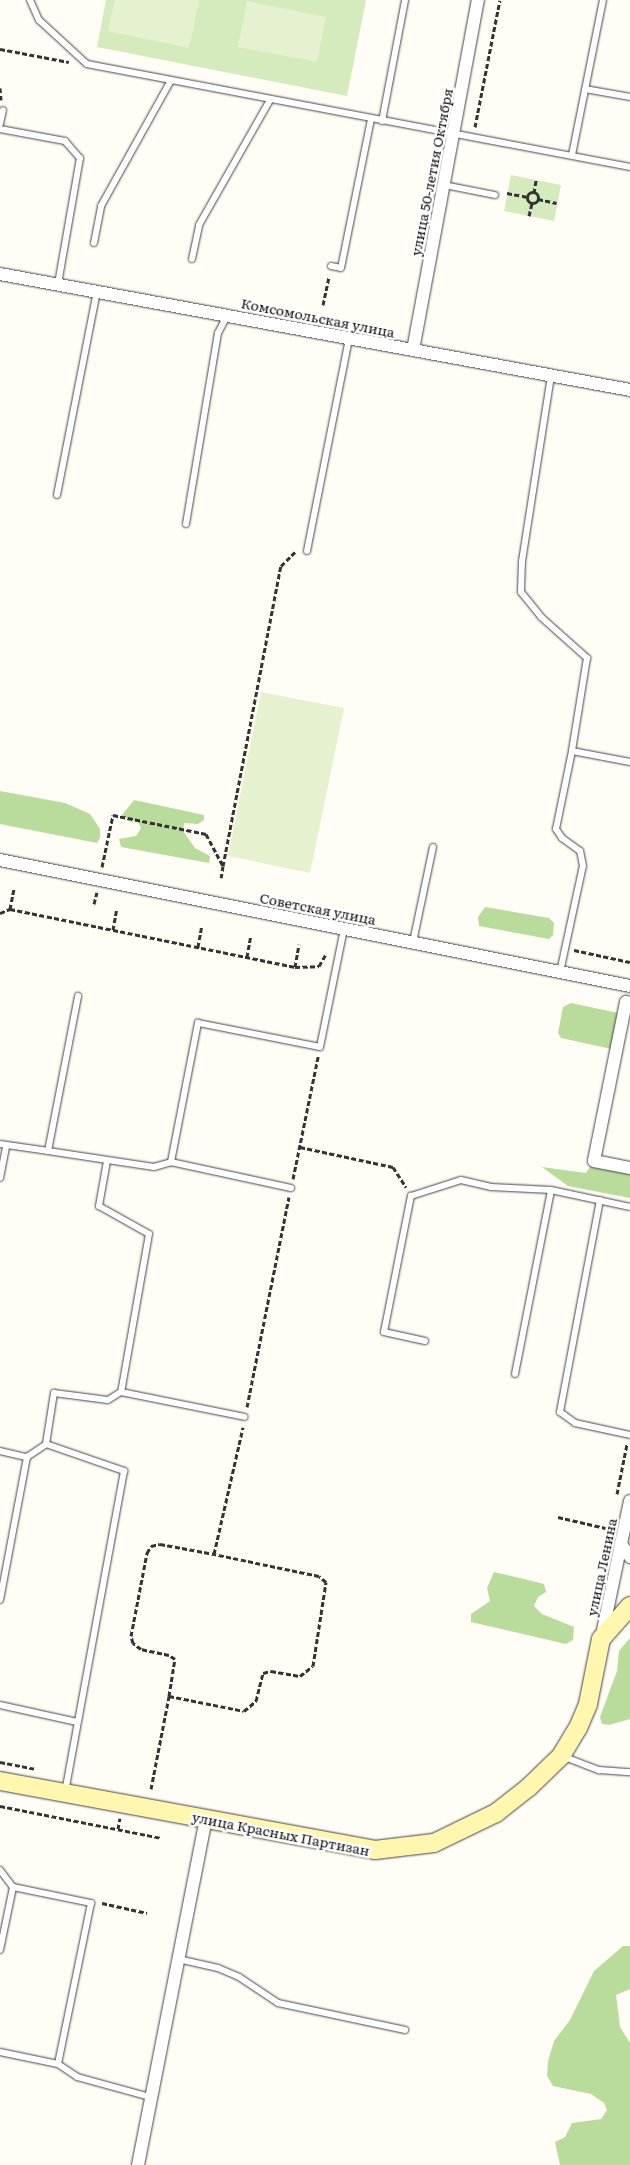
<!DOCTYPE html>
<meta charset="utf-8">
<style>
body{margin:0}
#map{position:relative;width:630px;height:2165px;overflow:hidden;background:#fffdf5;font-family:Literata,serif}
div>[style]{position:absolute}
.green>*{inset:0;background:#d5ebbd}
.forest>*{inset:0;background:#b9dc9c}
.pitch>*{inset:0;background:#e6f2cf}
.path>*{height:3px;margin-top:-1.5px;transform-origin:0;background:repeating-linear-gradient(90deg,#333 0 5px,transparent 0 7.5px)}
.path>.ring{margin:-1.5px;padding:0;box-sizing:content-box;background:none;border:3px solid #333;border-radius:50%}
.roads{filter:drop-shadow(0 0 1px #444) drop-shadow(0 0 1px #444)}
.lane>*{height:6px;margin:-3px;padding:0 3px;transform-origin:3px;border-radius:3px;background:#fff}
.street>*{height:12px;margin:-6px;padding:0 6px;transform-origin:6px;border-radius:6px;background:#fff}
.secondary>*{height:18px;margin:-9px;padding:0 9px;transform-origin:9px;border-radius:9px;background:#fff6b0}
span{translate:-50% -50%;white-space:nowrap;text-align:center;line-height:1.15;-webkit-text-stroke:5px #fff;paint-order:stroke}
.street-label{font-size:14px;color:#111}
</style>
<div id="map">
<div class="green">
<div style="clip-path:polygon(106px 0,366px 0,347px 96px,97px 47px)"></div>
<div style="clip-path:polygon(511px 175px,561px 185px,554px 221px,504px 211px)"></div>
</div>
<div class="forest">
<div style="clip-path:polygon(0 791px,65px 803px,90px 814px,100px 829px,100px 838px,97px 843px,0 824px)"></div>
<div style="clip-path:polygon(134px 800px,204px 815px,204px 820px,198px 824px,184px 823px,183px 831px,195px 848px,210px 856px,209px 863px,121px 847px,119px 839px,136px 836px,141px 828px,138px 822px,129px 821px,122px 815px)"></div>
<div style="clip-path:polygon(485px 907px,549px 918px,554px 923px,553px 935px,549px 939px,479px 926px,478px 917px)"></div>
<div style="clip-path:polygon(571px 1003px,623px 1014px,616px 1050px,561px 1038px,558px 1033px,563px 1007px)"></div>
<div style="clip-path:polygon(594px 1161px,630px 1168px,630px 1198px,568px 1186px,542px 1167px,586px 1173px)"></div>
<div style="clip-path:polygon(494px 1572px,544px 1584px,546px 1592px,538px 1597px,534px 1606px,542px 1614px,574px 1627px,573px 1640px,566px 1644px,471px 1622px,471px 1614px,490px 1601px,487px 1588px)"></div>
<div style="clip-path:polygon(630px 1638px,630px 1719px,609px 1725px,602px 1724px,600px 1717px,617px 1671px,619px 1651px)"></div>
<div style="clip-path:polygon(623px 1946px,630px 1946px,630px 1989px,616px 1995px,620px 2027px,630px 2043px,630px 2165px,560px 2165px,555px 2142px,565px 2137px,572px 2123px,601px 2119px,607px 2110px,604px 2103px,591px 2094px,553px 2086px,547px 2076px,548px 2061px,554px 2041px,570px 2020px,594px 1971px)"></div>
</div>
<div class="pitch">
<div style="clip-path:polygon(115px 0,199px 0,189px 48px,108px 31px)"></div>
<div style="clip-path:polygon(247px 1px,326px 17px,317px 62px,238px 47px)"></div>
<div style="clip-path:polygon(261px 692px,344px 708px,310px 873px,228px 856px)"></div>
</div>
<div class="path">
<div style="left:0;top:49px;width:70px;rotate:10.7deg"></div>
<div style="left:0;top:88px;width:12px;rotate:85deg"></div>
<div style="left:475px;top:127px;width:129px;rotate:-78.9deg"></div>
<div class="ring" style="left:527.5px;top:192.5px;width:8px;height:8px"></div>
<div style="left:507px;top:193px;width:20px;rotate:11deg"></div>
<div style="left:534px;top:193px;width:13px;rotate:-81deg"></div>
<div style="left:538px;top:199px;width:19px;rotate:12deg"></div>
<div style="left:529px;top:216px;width:13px;rotate:-77deg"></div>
<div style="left:323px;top:305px;width:30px;rotate:-78deg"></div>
<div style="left:223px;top:866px;width:306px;rotate:-79.1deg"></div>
<div style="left:281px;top:566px;width:21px;rotate:-45deg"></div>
<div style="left:102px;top:867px;width:53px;rotate:-78.1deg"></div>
<div style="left:113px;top:815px;width:95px;rotate:11.5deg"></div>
<div style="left:206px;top:834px;width:36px;rotate:62deg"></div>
<div style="left:223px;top:866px;width:12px;rotate:99deg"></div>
<div style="left:94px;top:904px;width:12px;rotate:-76deg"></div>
<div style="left:10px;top:909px;width:21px;rotate:-79deg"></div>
<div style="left:0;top:913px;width:11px;rotate:-22deg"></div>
<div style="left:10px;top:909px;width:291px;rotate:11.5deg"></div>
<div style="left:295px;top:967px;width:23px;rotate:-80deg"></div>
<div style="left:113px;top:930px;width:22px;rotate:-80deg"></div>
<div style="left:198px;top:947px;width:22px;rotate:-80deg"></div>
<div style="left:574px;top:950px;width:57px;rotate:12.1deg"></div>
<div style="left:247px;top:957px;width:22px;rotate:-80deg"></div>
<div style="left:295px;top:967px;width:24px;rotate:-2deg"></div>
<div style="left:319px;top:966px;width:14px;rotate:-60deg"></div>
<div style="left:300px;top:1147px;width:95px;rotate:12.1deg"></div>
<div style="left:393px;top:1167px;width:24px;rotate:57deg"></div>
<div style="left:293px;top:1179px;width:125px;rotate:-78.4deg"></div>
<div style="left:247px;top:1407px;width:214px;rotate:-78.7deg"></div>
<div style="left:617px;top:1494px;width:51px;rotate:-78.7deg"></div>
<div style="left:558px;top:1517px;width:53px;rotate:13deg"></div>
<div style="left:169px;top:1696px;width:37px;rotate:-81deg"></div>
<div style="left:175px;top:1659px;width:7px;rotate:-146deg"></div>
<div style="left:169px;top:1655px;width:29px;rotate:-168deg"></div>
<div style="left:141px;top:1649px;width:10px;rotate:-143deg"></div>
<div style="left:133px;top:1643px;width:7px;rotate:-106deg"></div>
<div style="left:131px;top:1636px;width:85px;rotate:-79.1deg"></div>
<div style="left:147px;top:1553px;width:8px;rotate:-60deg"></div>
<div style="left:151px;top:1546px;width:9px;rotate:-13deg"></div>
<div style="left:160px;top:1544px;width:55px;rotate:10.5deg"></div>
<div style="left:0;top:1762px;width:36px;rotate:11deg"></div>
<div style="left:151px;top:1789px;width:95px;rotate:-79deg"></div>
<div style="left:169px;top:1696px;width:76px;rotate:11.3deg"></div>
<div style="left:244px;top:1711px;width:16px;rotate:-40deg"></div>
<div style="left:256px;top:1701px;width:29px;rotate:-76deg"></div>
<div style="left:263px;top:1673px;width:8px;rotate:-14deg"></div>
<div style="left:271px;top:1671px;width:29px;rotate:10deg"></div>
<div style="left:300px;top:1676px;width:16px;rotate:-38deg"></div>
<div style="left:313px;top:1666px;width:85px;rotate:-81.2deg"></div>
<div style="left:326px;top:1582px;width:9px;rotate:-139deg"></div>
<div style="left:319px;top:1576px;width:107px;rotate:-168.2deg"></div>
<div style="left:214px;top:1554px;width:130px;rotate:-77.1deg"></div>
<div style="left:0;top:1806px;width:164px;rotate:11.2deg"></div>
<div style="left:118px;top:1829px;width:11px;rotate:-80deg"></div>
<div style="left:102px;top:1903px;width:46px;rotate:12.5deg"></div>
</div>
<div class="roads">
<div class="lane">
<div style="left:30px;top:0;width:22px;rotate:66deg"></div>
<div style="left:39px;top:20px;width:65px;rotate:42.5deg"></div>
<div style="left:87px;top:64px;width:553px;rotate:10.74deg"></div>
<div style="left:585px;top:89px;width:46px;rotate:10.1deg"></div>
<div style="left:382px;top:121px;width:123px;rotate:-79.2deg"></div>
<div style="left:0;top:124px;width:14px;rotate:-78deg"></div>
<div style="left:0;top:129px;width:66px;rotate:10.5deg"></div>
<div style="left:65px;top:141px;width:23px;rotate:49deg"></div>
<div style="left:80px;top:158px;width:128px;rotate:99.9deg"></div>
<div style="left:572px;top:155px;width:158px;rotate:-78.7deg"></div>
<div style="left:444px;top:185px;width:52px;rotate:11.1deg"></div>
<div style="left:94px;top:243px;width:38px;rotate:-79deg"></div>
<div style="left:101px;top:206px;width:144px;rotate:-60.9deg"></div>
<div style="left:192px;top:259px;width:35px;rotate:-78deg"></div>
<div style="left:199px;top:225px;width:144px;rotate:-60.4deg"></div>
<div style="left:331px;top:266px;width:10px;rotate:11deg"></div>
<div style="left:341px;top:268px;width:152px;rotate:-78.6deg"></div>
<div style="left:551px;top:376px;width:187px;rotate:98.9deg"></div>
<div style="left:522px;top:561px;width:31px;rotate:92deg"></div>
<div style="left:521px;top:592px;width:32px;rotate:51deg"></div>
<div style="left:541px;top:617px;width:62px;rotate:41.7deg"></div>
<div style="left:587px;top:658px;width:94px;rotate:99.2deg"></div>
<div style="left:57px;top:495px;width:208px;rotate:-78.9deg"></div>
<div style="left:186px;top:524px;width:194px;rotate:-80.5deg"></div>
<div style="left:218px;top:333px;width:19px;rotate:-62deg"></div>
<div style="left:307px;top:551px;width:217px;rotate:-78.8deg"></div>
<div style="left:413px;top:942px;width:97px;rotate:-78.1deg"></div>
<div style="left:560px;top:972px;width:108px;rotate:-77.8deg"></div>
<div style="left:583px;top:866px;width:15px;rotate:-101deg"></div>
<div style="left:580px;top:851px;width:22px;rotate:-144deg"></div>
<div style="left:562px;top:838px;width:11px;rotate:-124deg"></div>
<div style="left:556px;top:829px;width:80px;rotate:-78.4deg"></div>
<div style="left:572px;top:751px;width:59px;rotate:10.7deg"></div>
<div style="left:0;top:1144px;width:49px;rotate:8.3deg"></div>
<div style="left:48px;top:1151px;width:158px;rotate:-79deg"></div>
<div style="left:48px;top:1151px;width:107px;rotate:8.6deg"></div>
<div style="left:154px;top:1167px;width:18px;rotate:-16deg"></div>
<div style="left:107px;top:1161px;width:46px;rotate:100.1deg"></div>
<div style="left:99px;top:1206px;width:57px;rotate:29.2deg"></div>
<div style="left:149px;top:1234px;width:160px;rotate:100deg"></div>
<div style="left:121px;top:1392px;width:126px;rotate:11.4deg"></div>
<div style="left:0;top:1178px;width:33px;rotate:-79deg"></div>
<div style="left:291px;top:1188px;width:123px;rotate:-167.8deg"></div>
<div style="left:171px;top:1162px;width:142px;rotate:-79deg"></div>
<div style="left:198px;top:1023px;width:124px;rotate:11.1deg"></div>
<div style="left:320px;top:1047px;width:120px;rotate:-78.5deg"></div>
<div style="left:600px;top:1200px;width:216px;rotate:100.7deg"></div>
<div style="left:560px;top:1412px;width:19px;rotate:36deg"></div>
<div style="left:575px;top:1423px;width:56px;rotate:12.3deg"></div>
<div style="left:425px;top:1341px;width:42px;rotate:-167.6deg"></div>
<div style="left:384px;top:1332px;width:139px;rotate:-78.8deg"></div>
<div style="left:411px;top:1196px;width:52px;rotate:-17.7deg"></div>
<div style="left:461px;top:1180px;width:31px;rotate:13deg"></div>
<div style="left:491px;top:1187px;width:60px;rotate:2.9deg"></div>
<div style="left:551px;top:1190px;width:81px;rotate:12.1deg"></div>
<div style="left:515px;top:1374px;width:187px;rotate:-78.9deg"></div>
<div style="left:46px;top:1444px;width:52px;rotate:-81.1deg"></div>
<div style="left:54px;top:1393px;width:54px;rotate:7.4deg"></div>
<div style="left:108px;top:1400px;width:15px;rotate:-32deg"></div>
<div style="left:0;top:1451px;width:28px;rotate:13deg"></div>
<div style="left:0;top:1600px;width:146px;rotate:-79.3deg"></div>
<div style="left:27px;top:1457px;width:23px;rotate:-34deg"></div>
<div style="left:46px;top:1444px;width:83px;rotate:19.1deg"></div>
<div style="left:124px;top:1471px;width:325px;rotate:100.4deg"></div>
<div style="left:0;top:1705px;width:79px;rotate:12.4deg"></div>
<div style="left:562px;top:1756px;width:40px;rotate:21deg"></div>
<div style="left:599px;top:1770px;width:31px;rotate:4deg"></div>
<div style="left:0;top:1870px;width:21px;rotate:53deg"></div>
<div style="left:0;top:1950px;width:64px;rotate:-78.3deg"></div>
<div style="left:13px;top:1887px;width:80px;rotate:11.6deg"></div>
<div style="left:91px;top:1903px;width:164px;rotate:101.6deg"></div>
<div style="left:178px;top:1959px;width:41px;rotate:12.7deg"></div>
<div style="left:218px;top:1968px;width:23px;rotate:23deg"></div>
<div style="left:239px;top:1977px;width:47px;rotate:33.7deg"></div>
<div style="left:278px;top:2003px;width:130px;rotate:12deg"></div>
<div style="left:0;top:2052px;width:59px;rotate:11.7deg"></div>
<div style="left:58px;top:2064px;width:23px;rotate:34deg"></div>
<div style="left:77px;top:2077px;width:76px;rotate:15.3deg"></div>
</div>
<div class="street">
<div style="left:0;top:274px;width:641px;rotate:10.43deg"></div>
<div style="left:413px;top:350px;width:356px;rotate:-79.5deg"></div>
<div style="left:0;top:860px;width:642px;rotate:11.31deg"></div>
<div style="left:630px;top:1003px;width:4px;rotate:-166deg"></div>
<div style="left:626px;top:1002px;width:162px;rotate:101.4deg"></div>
<div style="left:594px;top:1161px;width:37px;rotate:11deg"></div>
<div style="left:621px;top:1544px;width:16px;rotate:55deg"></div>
<div style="left:602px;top:1635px;width:137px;rotate:-78.2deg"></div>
<div style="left:138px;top:2165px;width:353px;rotate:-78.9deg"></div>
</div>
<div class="secondary">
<div style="left:0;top:1781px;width:381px;rotate:10.4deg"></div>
<div style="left:375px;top:1850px;width:59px;rotate:-6.8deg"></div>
<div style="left:434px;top:1843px;width:69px;rotate:-25.8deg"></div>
<div style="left:496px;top:1813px;width:42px;rotate:-38.2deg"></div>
<div style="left:529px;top:1787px;width:45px;rotate:-44.1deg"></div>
<div style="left:561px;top:1756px;width:33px;rotate:-59deg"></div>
<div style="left:578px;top:1728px;width:26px;rotate:-67deg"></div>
<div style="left:588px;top:1704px;width:66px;rotate:-78.7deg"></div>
<div style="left:601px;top:1639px;width:44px;rotate:-48.7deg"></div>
</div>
</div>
<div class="street-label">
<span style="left:431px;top:172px;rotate:-79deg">улица 50-летия Октября</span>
<span style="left:318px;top:317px;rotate:11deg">Комсомольская улица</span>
<span style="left:318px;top:908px;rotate:11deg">Советская улица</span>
<span style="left:601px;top:1567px;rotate:-78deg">улица Ленина</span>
<span style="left:281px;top:1833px;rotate:11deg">улица Красных Партизан</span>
</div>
</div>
